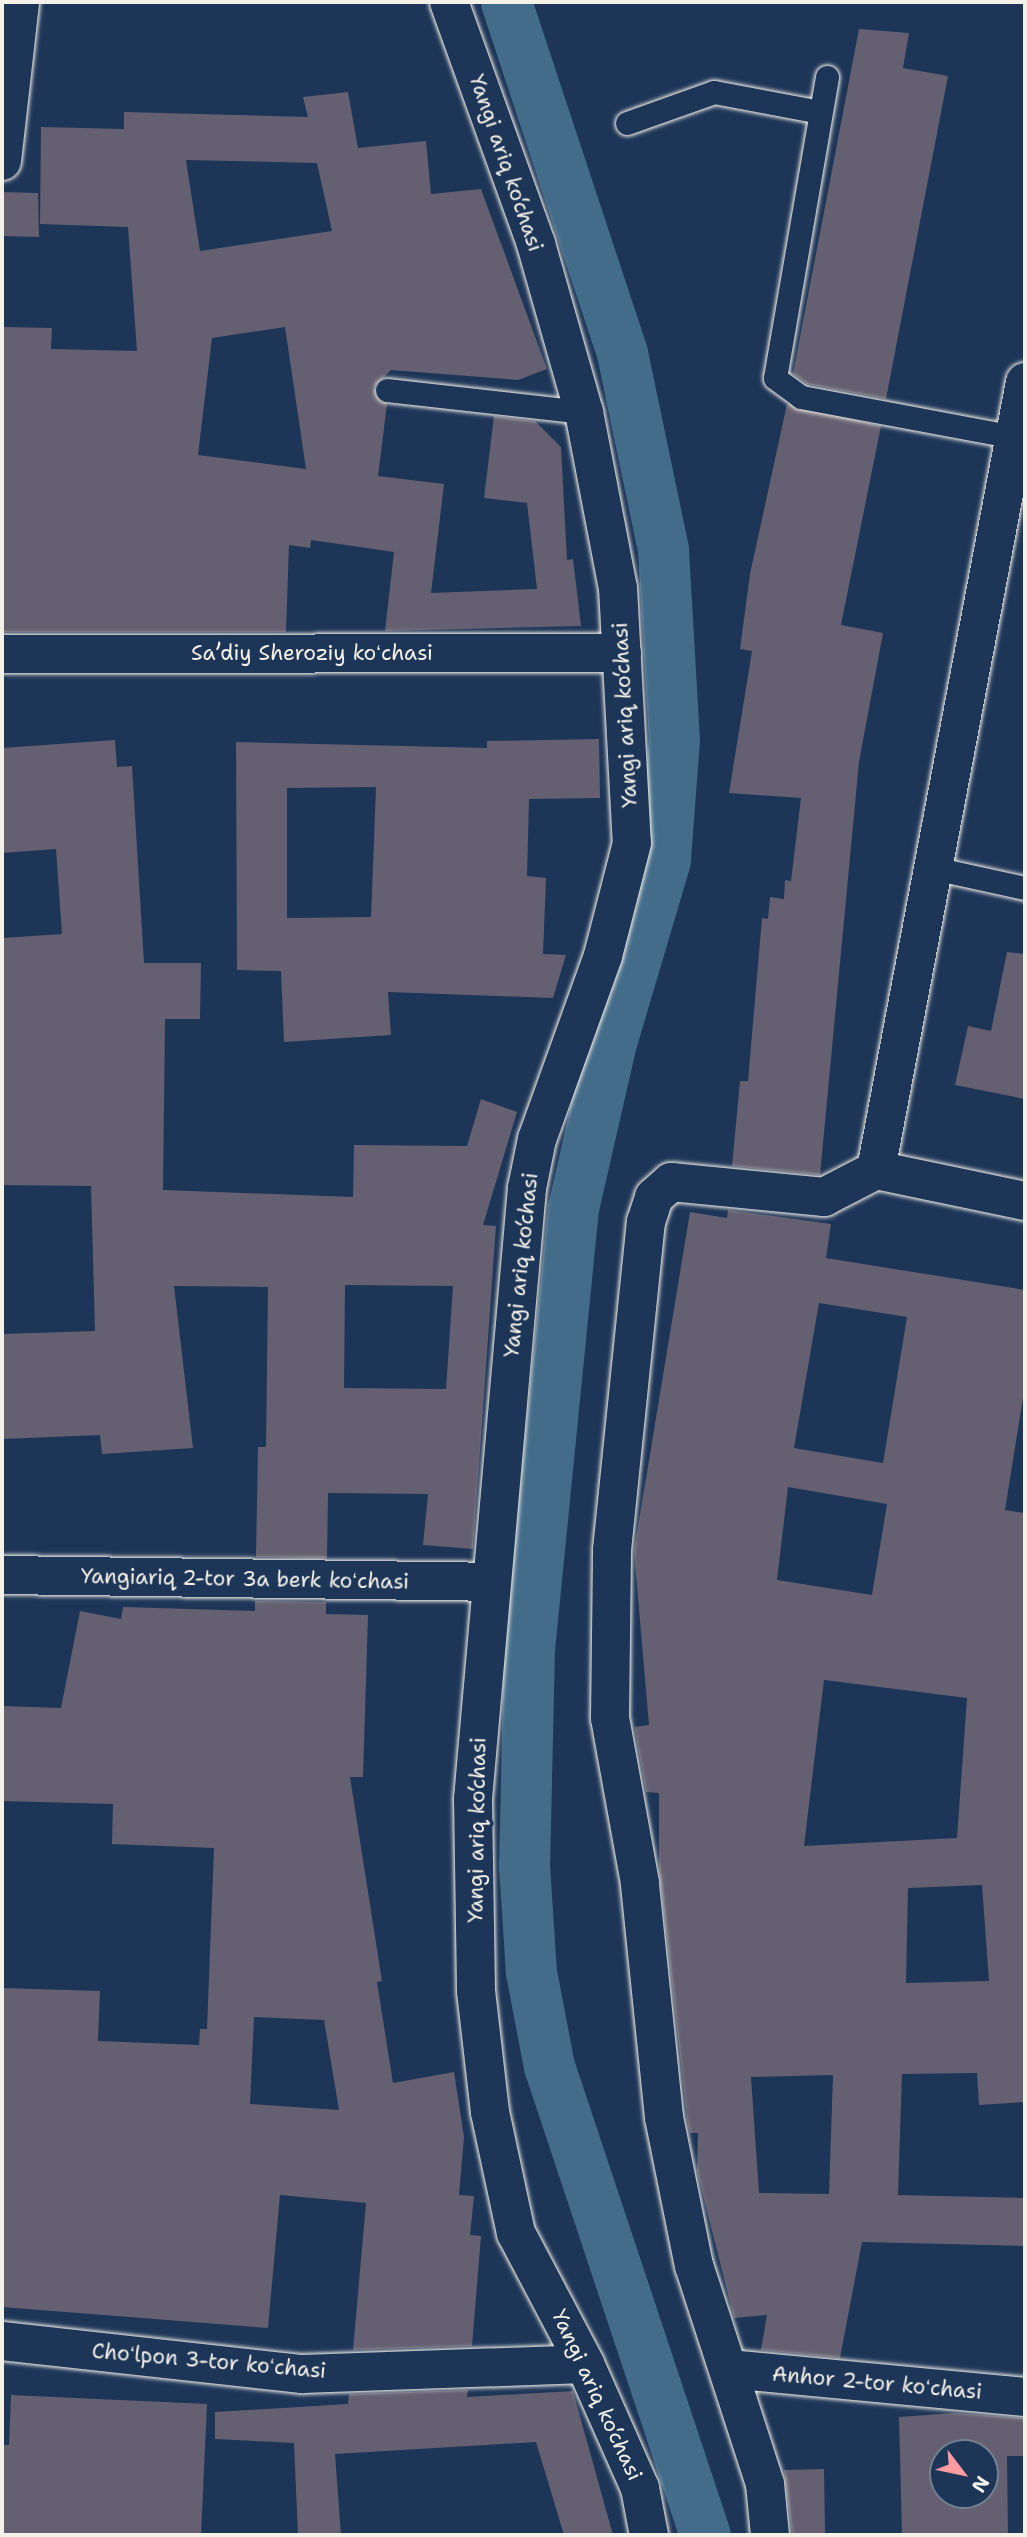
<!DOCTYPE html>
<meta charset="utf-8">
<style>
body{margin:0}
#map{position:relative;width:1027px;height:2537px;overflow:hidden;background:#1d3557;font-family:"Shantell Sans",sans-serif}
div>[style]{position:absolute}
.canal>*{height:51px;margin:-25.5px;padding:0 25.5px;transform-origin:25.5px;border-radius:25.5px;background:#436c8a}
.building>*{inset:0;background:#646071}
.roads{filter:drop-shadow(0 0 2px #f4f1e8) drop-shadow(0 0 2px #f4f1e8)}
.lane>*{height:23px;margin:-11.5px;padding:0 11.5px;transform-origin:11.5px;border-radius:11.5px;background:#1d3557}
.street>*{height:38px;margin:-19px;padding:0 19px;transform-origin:19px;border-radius:19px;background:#1d3557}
span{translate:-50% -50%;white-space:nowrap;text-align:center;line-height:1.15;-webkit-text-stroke:7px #1d3557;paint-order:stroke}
.street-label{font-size:21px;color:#f4f1e8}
.frame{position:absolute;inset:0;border:4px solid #f4f1e8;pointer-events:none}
.north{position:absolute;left:929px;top:2439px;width:70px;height:70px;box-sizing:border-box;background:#1d3557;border:2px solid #738091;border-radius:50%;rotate:122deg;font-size:19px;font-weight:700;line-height:28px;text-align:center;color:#f4f1e8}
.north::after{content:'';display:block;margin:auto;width:24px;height:32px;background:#ff9aa2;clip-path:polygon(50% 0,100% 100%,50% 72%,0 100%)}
</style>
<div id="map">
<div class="canal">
<div style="left:506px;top:2px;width:370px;rotate:71.7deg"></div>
<div style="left:622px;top:353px;width:201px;rotate:78.2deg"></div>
<div style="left:663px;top:550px;width:189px;rotate:86.7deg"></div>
<div style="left:674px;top:739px;width:121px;rotate:94.3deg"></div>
<div style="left:665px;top:860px;width:190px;rotate:106.5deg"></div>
<div style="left:611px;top:1042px;width:170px;rotate:102.9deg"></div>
<div style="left:573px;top:1208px;width:442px;rotate:95.7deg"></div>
<div style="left:529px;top:1648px;width:217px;rotate:91.3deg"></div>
<div style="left:524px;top:1865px;width:107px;rotate:86.3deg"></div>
<div style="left:531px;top:1972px;width:96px;rotate:79.2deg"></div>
<div style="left:549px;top:2066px;width:494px;rotate:71.6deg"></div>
</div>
<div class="building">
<div style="clip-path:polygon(859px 29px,909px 33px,903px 68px,948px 76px,886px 399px,807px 384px,793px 374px)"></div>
<div style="clip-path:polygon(evenodd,348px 92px,358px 148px,426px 141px,431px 194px,481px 189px,547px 369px,518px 380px,391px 370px,373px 388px,387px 404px,378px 476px,444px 484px,431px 593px,537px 589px,527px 503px,484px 498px,494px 416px,535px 421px,561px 447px,567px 560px,573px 559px,581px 626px,385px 631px,394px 552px,311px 540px,310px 548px,289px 545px,286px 632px,2px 632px,2px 327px,52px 328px,51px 349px,137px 351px,128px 227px,40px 224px,41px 127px,124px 129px,124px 112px,308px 117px,303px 97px,348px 92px,186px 160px,317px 163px,332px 231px,200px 251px,186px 160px,348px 92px,285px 327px,306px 469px,198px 455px,212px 338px,285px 327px)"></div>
<div style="clip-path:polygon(2px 192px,38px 193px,39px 237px,2px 236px)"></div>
<div style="clip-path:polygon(787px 404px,881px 426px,841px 625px,883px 633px,859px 762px,820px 1175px,732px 1166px,740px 1081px,748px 1081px,762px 918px,768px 919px,770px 897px,784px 899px,785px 880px,791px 881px,801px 798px,729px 793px,752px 651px,740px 649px,750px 574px)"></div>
<div style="clip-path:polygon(evenodd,599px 739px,600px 798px,529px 799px,527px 876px,546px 878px,543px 954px,566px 955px,553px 998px,388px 992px,391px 1035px,284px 1042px,281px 971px,237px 970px,236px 742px,487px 748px,487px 741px,599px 739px,376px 787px,371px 917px,287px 918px,287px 788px,376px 787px)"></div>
<div style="clip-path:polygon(evenodd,115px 740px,117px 767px,132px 766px,144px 963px,201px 963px,200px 1019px,165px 1019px,163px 1190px,353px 1197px,354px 1145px,467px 1146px,481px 1099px,517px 1112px,483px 1225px,496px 1226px,473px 1549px,423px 1545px,428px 1494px,328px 1493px,327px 1558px,256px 1557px,258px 1447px,266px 1447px,268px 1287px,174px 1286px,193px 1448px,102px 1454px,100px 1435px,2px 1439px,2px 1334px,95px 1331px,91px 1186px,2px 1185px,2px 938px,62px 934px,56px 849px,2px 853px,2px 748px,115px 740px,345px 1285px,453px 1286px,446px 1389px,344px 1388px,345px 1285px)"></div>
<div style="clip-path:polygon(1007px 952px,1025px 954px,1025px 1099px,955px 1085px,968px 1026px,991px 1031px)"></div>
<div style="clip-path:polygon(evenodd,728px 1210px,831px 1224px,826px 1258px,1025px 1290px,1025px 1385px,1005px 1510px,1025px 1513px,1025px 2102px,979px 2105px,977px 2073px,902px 2074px,898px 2195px,1025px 2198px,1025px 2246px,862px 2242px,840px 2358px,761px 2350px,767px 2315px,734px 2318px,697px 2171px,698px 2133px,690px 2133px,688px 2126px,659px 1867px,659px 1793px,646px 1792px,637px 1742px,635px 1727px,649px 1725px,634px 1551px,690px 1212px,727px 1218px,728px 1210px,819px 1303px,907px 1317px,883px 1463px,794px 1448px,819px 1303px,728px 1210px,788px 1487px,887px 1504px,872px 1595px,777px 1580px,788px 1487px,728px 1210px,824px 1680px,967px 1698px,957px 1838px,804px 1846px,824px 1680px,728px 1210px,982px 1885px,989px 1981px,906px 1983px,908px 1888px,982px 1885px,728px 1210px,833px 2075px,829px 2194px,759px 2193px,751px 2077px,833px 2075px)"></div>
<div style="clip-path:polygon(evenodd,255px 1601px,326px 1602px,326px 1614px,368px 1615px,363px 1777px,350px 1777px,382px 1981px,377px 1982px,393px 2083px,454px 2072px,464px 2137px,459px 2195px,474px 2196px,470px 2235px,481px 2236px,472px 2346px,353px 2350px,366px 2203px,280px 2195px,268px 2328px,2px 2307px,2px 1988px,100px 1991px,98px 2041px,199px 2045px,200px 2029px,207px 2029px,214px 1848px,112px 1844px,113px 1804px,2px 1801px,2px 1706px,61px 1708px,80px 1611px,121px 1619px,123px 1607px,255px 1611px,255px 1601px,254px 2017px,324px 2020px,339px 2110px,250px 2104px,254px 2017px)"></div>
<div style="clip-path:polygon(468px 2390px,467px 2397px,573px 2391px,613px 2535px,564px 2535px,536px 2442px,335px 2454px,341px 2535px,298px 2535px,294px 2443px,215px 2439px,215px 2412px,348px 2404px,349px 2394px)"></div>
<div style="clip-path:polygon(11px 2395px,207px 2404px,201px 2535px,2px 2535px,2px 2445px,9px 2445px)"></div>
<div style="clip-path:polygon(evenodd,954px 2413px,1025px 2418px,1025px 2456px,1007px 2456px,1008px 2535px,902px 2535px,899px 2417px,954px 2413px,943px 2453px,985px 2453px,985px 2495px,943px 2495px,943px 2453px)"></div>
<div style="clip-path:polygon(824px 2469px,825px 2533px,792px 2534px,784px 2470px)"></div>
</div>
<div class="roads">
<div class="lane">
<div style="left:827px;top:77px;width:305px;rotate:99.8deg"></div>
<div style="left:775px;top:378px;width:32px;rotate:36deg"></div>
<div style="left:801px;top:397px;width:218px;rotate:10.6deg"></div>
<div style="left:627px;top:123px;width:92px;rotate:-19.6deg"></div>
<div style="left:714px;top:92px;width:108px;rotate:10.7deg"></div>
<div style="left:387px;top:390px;width:198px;rotate:6.4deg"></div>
<div style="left:933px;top:868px;width:94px;rotate:12.3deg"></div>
</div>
<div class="street">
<div style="left:449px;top:2px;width:257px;rotate:70.2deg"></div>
<div style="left:536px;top:244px;width:175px;rotate:74.1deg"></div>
<div style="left:584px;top:412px;width:179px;rotate:79.1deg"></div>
<div style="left:618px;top:588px;width:255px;rotate:86.9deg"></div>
<div style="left:632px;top:843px;width:117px;rotate:104.4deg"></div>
<div style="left:603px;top:956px;width:195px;rotate:109.8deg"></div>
<div style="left:537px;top:1139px;width:50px;rotate:101.5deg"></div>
<div style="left:527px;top:1188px;width:613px;rotate:95.05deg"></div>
<div style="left:473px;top:1799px;width:192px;rotate:89.1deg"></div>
<div style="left:476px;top:1991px;width:122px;rotate:83.4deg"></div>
<div style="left:490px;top:2112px;width:124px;rotate:77.9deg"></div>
<div style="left:516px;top:2233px;width:148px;rotate:62.2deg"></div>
<div style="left:585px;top:2364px;width:136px;rotate:66.1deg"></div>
<div style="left:640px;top:2488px;width:48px;rotate:79.2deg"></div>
<div style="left:2px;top:161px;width:160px;rotate:-83.5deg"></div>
<div style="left:2px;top:654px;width:620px;rotate:-0.09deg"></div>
<div style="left:876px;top:1170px;width:152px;rotate:11.8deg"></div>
<div style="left:2px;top:1575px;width:487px;rotate:0.8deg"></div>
<div style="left:2px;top:2341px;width:302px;rotate:6.3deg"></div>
<div style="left:302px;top:2374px;width:283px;rotate:-2deg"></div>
<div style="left:729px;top:2369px;width:297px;rotate:5.4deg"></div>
<div style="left:770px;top:2535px;width:51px;rotate:-95.6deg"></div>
<div style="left:765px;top:2484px;width:229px;rotate:-108deg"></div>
<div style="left:694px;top:2266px;width:152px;rotate:-101.4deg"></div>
<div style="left:664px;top:2117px;width:235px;rotate:-95.9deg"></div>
<div style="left:640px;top:1883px;width:168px;rotate:-100.3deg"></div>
<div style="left:610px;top:1718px;width:168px;rotate:-89.3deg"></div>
<div style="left:612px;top:1550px;width:330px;rotate:-84.1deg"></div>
<div style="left:646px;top:1222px;width:26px;rotate:-72deg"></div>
<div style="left:654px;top:1197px;width:23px;rotate:-41deg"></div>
<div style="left:671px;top:1182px;width:154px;rotate:5.6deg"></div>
<div style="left:824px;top:1197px;width:59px;rotate:-27.4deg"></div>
<div style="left:876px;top:1170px;width:802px;rotate:-79.29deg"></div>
</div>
</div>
<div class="street-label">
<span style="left:506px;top:163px;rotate:71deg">Yangi ariq ko‘chasi</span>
<span style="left:312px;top:653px">Saʼdiy Sheroziy koʻchasi</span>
<span style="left:625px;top:715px;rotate:-93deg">Yangi ariq ko‘chasi</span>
<span style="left:521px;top:1265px;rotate:-84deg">Yangi ariq ko‘chasi</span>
<span style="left:245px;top:1579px;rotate:1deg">Yangiariq 2-tor 3a berk koʻchasi</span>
<span style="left:477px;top:1830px;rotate:-89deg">Yangi ariq ko‘chasi</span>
<span style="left:209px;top:2361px;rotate:5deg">Choʻlpon 3-tor koʻchasi</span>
<span style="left:877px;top:2383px;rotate:5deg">Anhor 2-tor koʻchasi</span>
<span style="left:597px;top:2395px;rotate:65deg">Yangi ariq ko‘chasi</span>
</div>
<div class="frame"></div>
<div class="north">N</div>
</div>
